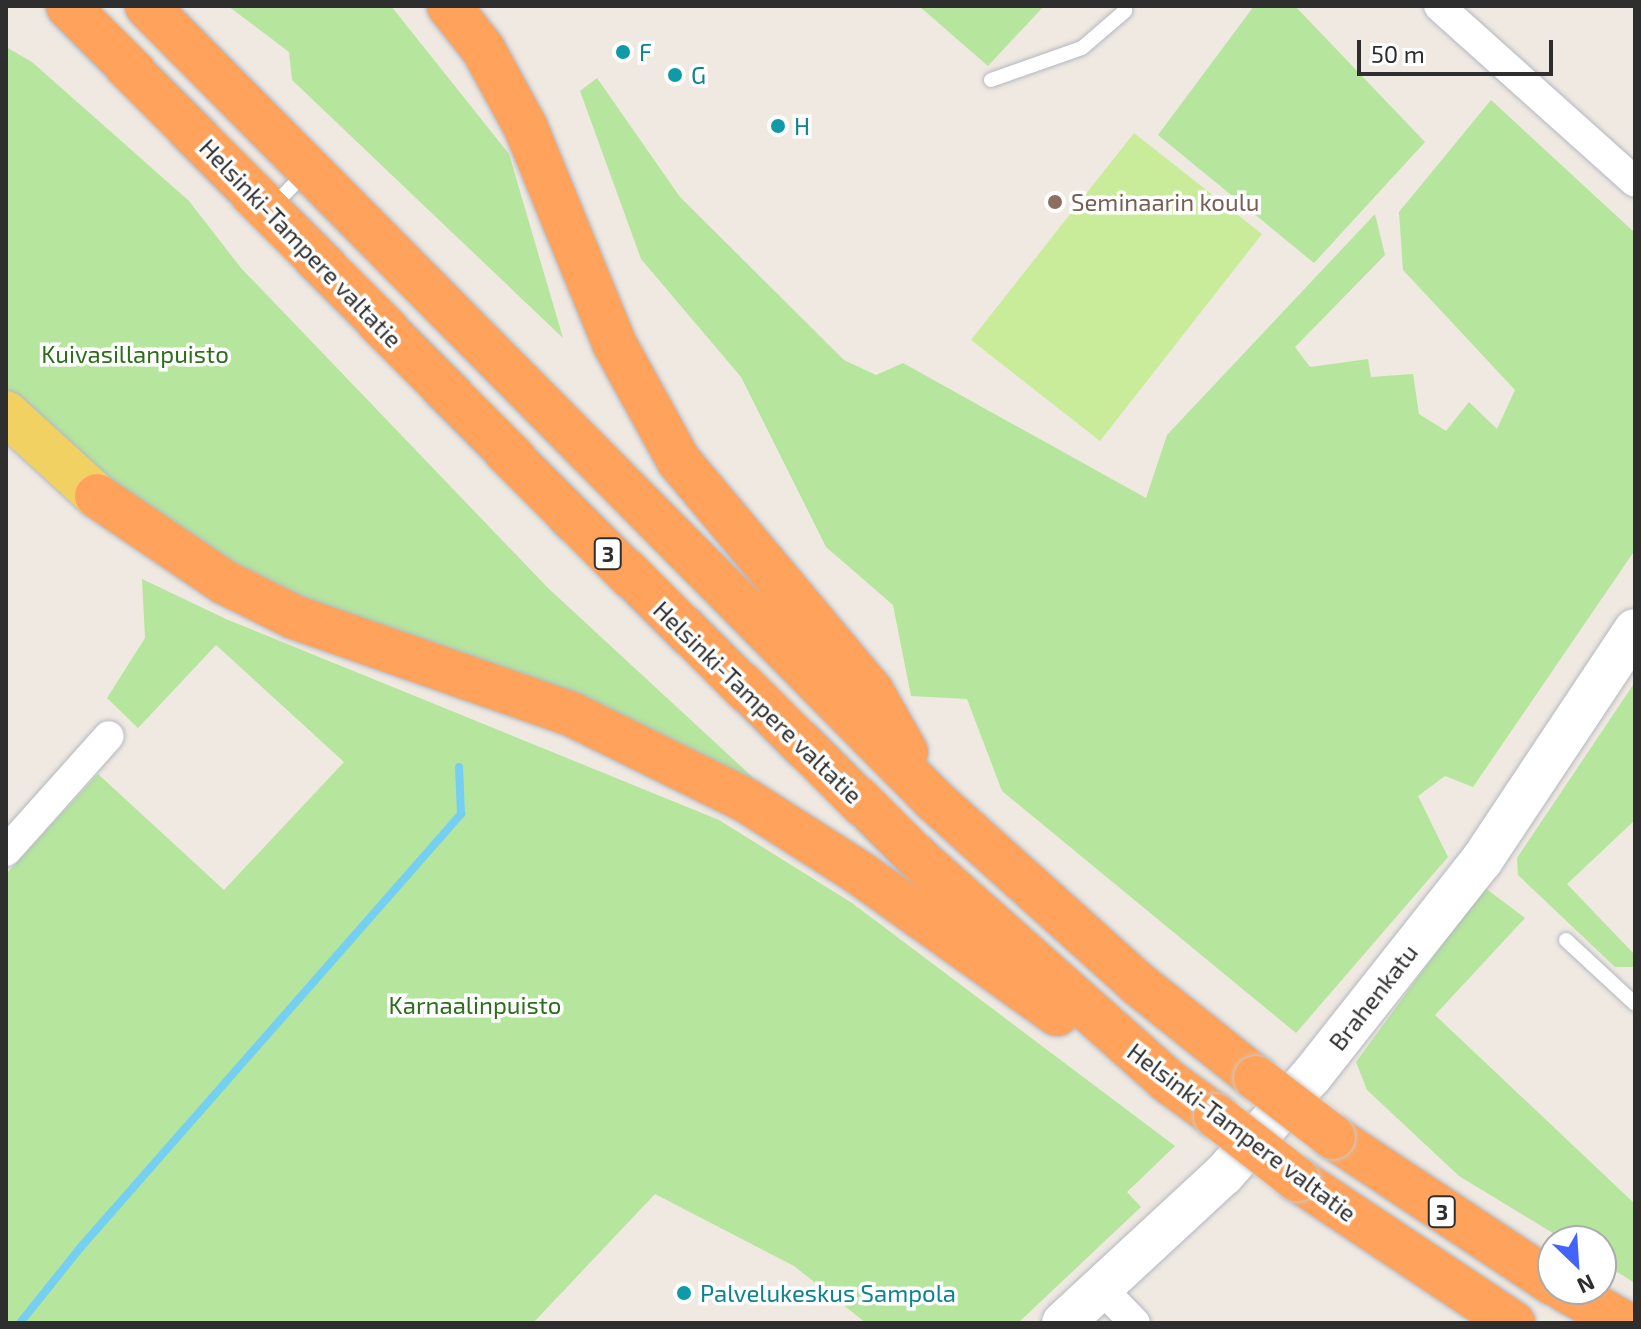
<!DOCTYPE html>
<style>
body{margin:0}
#map{position:relative;width:1641px;height:1329px;overflow:hidden;background:#efe9e1;font-family:"Exo 2",sans-serif}
div>[style]{position:absolute}
.green>*{inset:0;background:#b6e59e}
.pitch>*{inset:0;background:#c9ec9a}
.stream>*{height:8px;margin:-4px;padding:0 4px;transform-origin:4px;border-radius:4px;background:#75cff0}
.roads{filter:drop-shadow(0 0 2px #b4b7c1) drop-shadow(0 0 2px #b4b7c1)}
.service>*{height:14px;margin:-7px;padding:0 7px;transform-origin:7px;border-radius:7px;background:#fff}
.minor>*{height:30px;margin:-15px;padding:0 15px;transform-origin:15px;border-radius:15px;background:#fff}
.secondary>*{height:42px;margin:-21px;padding:0 21px;transform-origin:21px;border-radius:21px;background:#fff}
.primary>*{height:44px;margin:-22px;padding:0 22px;transform-origin:22px;border-radius:22px;background:#f2d163}
.motorway>*{height:44px;margin:-22px;padding:0 22px;transform-origin:22px;border-radius:22px;background:#ffa35c}
.bridges{filter:drop-shadow(0 0 2px #c9c9c9) drop-shadow(0 0 2px #c9c9c9)}
.motorway-bridge>*{height:44px;margin:-22px;padding:0 22px;transform-origin:22px;border-radius:22px;background:#ffa35c}
.dots>*{width:22px;height:22px;translate:-50% -50%;box-sizing:border-box;border:4px solid #fff;border-radius:50%}
span{translate:-50% -50%;white-space:nowrap;text-align:center;line-height:1.15;-webkit-text-stroke:7px #fff;paint-order:stroke}
.shield-label span{padding:2px 6px;background:#fff;border:2px solid;border-radius:6px;-webkit-text-stroke-width:0}
.shield-label{font-size:22px;color:#2e2e2e;font-weight:700}
.culture-label{font-size:24px;color:#0d838f}
.left{translate:0 -50%;text-align:left}
.education-label{font-size:24px;color:#785e54}
.street-label{font-size:24px;color:#2e2e2e}
.park-label{font-size:24px;color:#2c6e1b}
.frame{position:absolute;inset:0;border:8px solid #2e2e2e;pointer-events:none}
.north{position:absolute;left:1537px;top:1225px;width:80px;height:80px;box-sizing:border-box;background:#fff;border:2px solid #ababab;border-radius:50%;rotate:155deg;font-size:22px;font-weight:700;line-height:32px;text-align:center;color:#2e2e2e}
.north::after{content:'';display:block;margin:auto;width:28px;height:36px;background:#4264fb;clip-path:polygon(50% 0,100% 100%,50% 72%,0 100%)}
.scale{position:absolute;left:1357px;top:40px;width:196px;height:36px;box-sizing:border-box;border:4px solid #2e2e2e;border-top:0;padding-left:10px;font-size:24px;line-height:28px;white-space:nowrap;color:#2e2e2e;-webkit-text-stroke:6px #fff;paint-order:stroke}
</style>
<div id="map">
<div class="green">
<div style="clip-path:polygon(228px 6px,391px 6px,509px 154px,563px 338px,292px 80px,289px 52px)"></div>
<div style="clip-path:polygon(919px 6px,1044px 6px,988px 66px)"></div>
<div style="clip-path:polygon(1254px 6px,1295px 6px,1425px 142px,1314px 263px,1158px 135px)"></div>
<div style="clip-path:polygon(6px 47px,32px 62px,189px 201px,241px 268px,548px 588px,773px 796px,306px 602px,238px 568px,132px 503px,6px 393px)"></div>
<div style="clip-path:polygon(597px 78px,680px 197px,844px 360px,876px 375px,903px 363px,1146px 498px,1167px 435px,1375px 214px,1385px 255px,1295px 347px,1310px 367px,1368px 359px,1371px 377px,1413px 374px,1419px 414px,1446px 431px,1469px 402px,1497px 429px,1515px 390px,1403px 270px,1399px 212px,1491px 100px,1635px 233px,1635px 550px,1473px 787px,1445px 776px,1418px 796px,1448px 857px,1296px 1033px,1002px 791px,967px 699px,911px 696px,893px 605px,826px 547px,741px 377px,641px 259px,580px 91px)"></div>
<div style="clip-path:polygon(142px 579px,226px 619px,719px 820px,852px 903px,1175px 1146px,1127px 1192px,1141px 1207px,1018px 1323px,866px 1323px,794px 1266px,655px 1194px,533px 1323px,6px 1323px,6px 874px,98px 774px,224px 890px,344px 762px,216px 645px,138px 728px,107px 698px,145px 638px)"></div>
<div style="clip-path:polygon(1635px 682px,1635px 820px,1567px 884px,1635px 955px,1635px 967px,1615px 967px,1518px 875px,1517px 858px)"></div>
<div style="clip-path:polygon(1484px 887px,1525px 918px,1435px 1015px,1635px 1204px,1635px 1283px,1601px 1262px,1601px 1241px,1566px 1241px,1459px 1176px,1367px 1090px,1356px 1062px)"></div>
</div>
<div class="pitch">
<div style="clip-path:polygon(1134px 133px,1262px 234px,1100px 441px,971px 340px)"></div>
</div>
<div class="stream">
<div style="left:20px;top:1323px;width:96px;rotate:-51.3deg"></div>
<div style="left:80px;top:1248px;width:578px;rotate:-48.72deg"></div>
<div style="left:461px;top:814px;width:47px;rotate:-92.4deg"></div>
</div>
<div class="roads">
<div class="service">
<div style="left:991px;top:80px;width:96px;rotate:-19.4deg"></div>
<div style="left:1082px;top:48px;width:57px;rotate:-40.7deg"></div>
<div style="left:272px;top:207px;width:47px;rotate:-45.9deg"></div>
<div style="left:1566px;top:940px;width:94px;rotate:42.8deg"></div>
</div>
<div class="minor">
<div style="left:1439px;top:6px;width:263px;rotate:41.9deg"></div>
<div style="left:6px;top:851px;width:154px;rotate:-48.2deg"></div>
<div style="left:1100px;top:1287px;width:50px;rotate:45.8deg"></div>
</div>
<div class="secondary">
<div style="left:1063px;top:1323px;width:219px;rotate:-42.8deg"></div>
<div style="left:1224px;top:1174px;width:132px;rotate:-48.4deg"></div>
<div style="left:1312px;top:1075px;width:274px;rotate:-51.7deg"></div>
<div style="left:1482px;top:860px;width:276px;rotate:-56.4deg"></div>
</div>
<div class="primary">
<div style="left:6px;top:413px;width:123px;rotate:42.4deg"></div>
</div>
<div class="motorway">
<div style="left:68px;top:6px;width:717px;rotate:45.45deg"></div>
<div style="left:571px;top:517px;width:488px;rotate:44.5deg"></div>
<div style="left:919px;top:859px;width:334px;rotate:41.7deg"></div>
<div style="left:1168px;top:1081px;width:59px;rotate:36.1deg"></div>
<div style="left:147px;top:6px;width:1117px;rotate:45.25deg"></div>
<div style="left:933px;top:799px;width:275px;rotate:42deg"></div>
<div style="left:1137px;top:983px;width:152px;rotate:38.6deg"></div>
<div style="left:449px;top:6px;width:55px;rotate:51.7deg"></div>
<div style="left:483px;top:49px;width:90px;rotate:61.4deg"></div>
<div style="left:526px;top:128px;width:232px;rotate:67.7deg"></div>
<div style="left:614px;top:343px;width:135px;rotate:61.2deg"></div>
<div style="left:679px;top:461px;width:301px;rotate:50.1deg"></div>
<div style="left:872px;top:692px;width:69px;rotate:60.5deg"></div>
<div style="left:97px;top:496px;width:153px;rotate:34.1deg"></div>
<div style="left:224px;top:582px;width:78px;rotate:26.6deg"></div>
<div style="left:294px;top:617px;width:293px;rotate:19.3deg"></div>
<div style="left:571px;top:714px;width:196px;rotate:26.3deg"></div>
<div style="left:747px;top:801px;width:135px;rotate:32.6deg"></div>
<div style="left:861px;top:874px;width:241px;rotate:35.5deg"></div>
<div style="left:1333px;top:1137px;width:264px;rotate:33.6deg"></div>
<div style="left:1297px;top:1179px;width:260px;rotate:33.7deg"></div>
<div style="left:1564px;top:1289px;width:69px;rotate:29.5deg"></div>
</div>
</div>
<div class="bridges">
<div class="motorway-bridge">
<div style="left:1256px;top:1078px;width:97px;rotate:37.5deg"></div>
<div style="left:1216px;top:1116px;width:103px;rotate:37.9deg"></div>
</div>
</div>
<div class="dots">
<div style="left:623px;top:52px;background:#0f9aa8"></div>
<div style="left:675px;top:75px;background:#0f9aa8"></div>
<div style="left:778px;top:126px;background:#0f9aa8"></div>
<div style="left:1055px;top:202px;background:#8d6e63"></div>
<div style="left:684px;top:1293px;background:#0f9aa8"></div>
</div>
<div class="shield-label">
<span style="left:608px;top:554px">3</span>
<span style="left:1442px;top:1212px">3</span>
</div>
<div class="culture-label">
<span class="left" style="left:639px;top:52px">F</span>
<span class="left" style="left:691px;top:75px">G</span>
<span class="left" style="left:794px;top:126px">H</span>
<span class="left" style="left:700px;top:1293px">Palvelukeskus Sampola</span>
</div>
<div class="education-label">
<span class="left" style="left:1071px;top:202px">Seminaarin koulu</span>
</div>
<div class="street-label">
<span style="left:301px;top:243px;rotate:46deg">Helsinki-Tampere valtatie</span>
<span style="left:758px;top:702px;rotate:44deg">Helsinki-Tampere valtatie</span>
<span style="left:1373px;top:997px;rotate:-52deg">Brahenkatu</span>
<span style="left:1242px;top:1132px;rotate:37deg">Helsinki-Tampere valtatie</span>
</div>
<div class="park-label">
<span style="left:135px;top:354px">Kuivasillanpuisto</span>
<span style="left:475px;top:1005px">Karnaalinpuisto</span>
</div>
<div class="frame"></div>
<div class="north">N</div>
<div class="scale">50 m</div>
</div>
